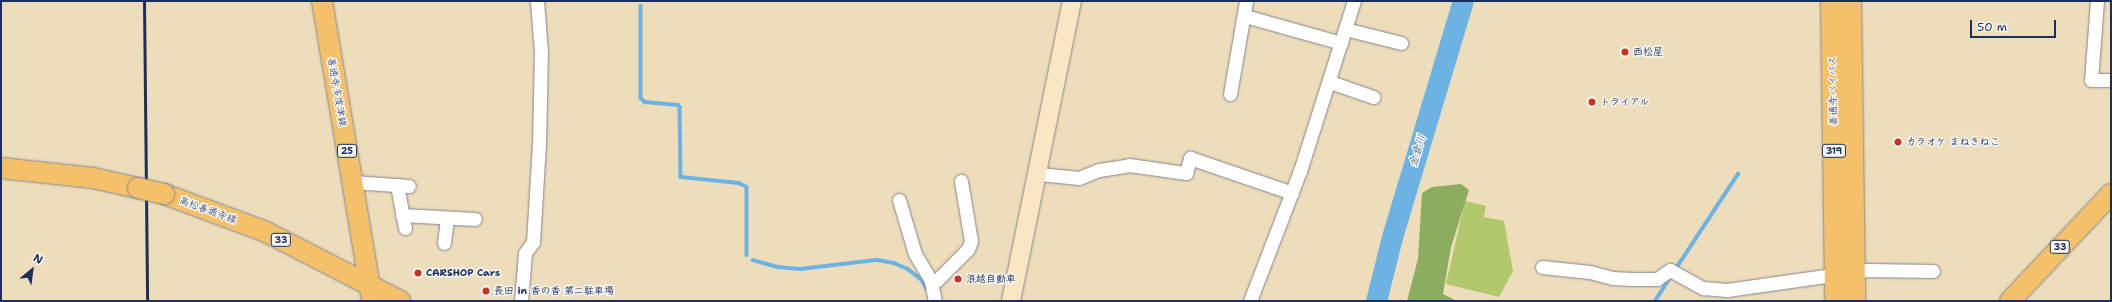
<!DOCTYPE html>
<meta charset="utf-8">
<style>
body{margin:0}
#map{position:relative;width:2112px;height:302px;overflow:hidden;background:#edb;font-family:"Shantell Sans","Klee One",sans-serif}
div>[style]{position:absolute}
.green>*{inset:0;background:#b1c86d}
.forest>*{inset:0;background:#8cac60}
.stream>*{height:3.5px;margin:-1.75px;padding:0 1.75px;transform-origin:1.75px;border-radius:1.75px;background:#6cb3e3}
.river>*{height:21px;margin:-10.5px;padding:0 10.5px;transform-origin:10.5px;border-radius:10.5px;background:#6cb3e3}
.roads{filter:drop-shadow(0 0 1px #84868c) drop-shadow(0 0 1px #84868c)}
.street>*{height:13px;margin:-6.5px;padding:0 6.5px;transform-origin:6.5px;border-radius:6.5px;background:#fff}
.secondary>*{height:18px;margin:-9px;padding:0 9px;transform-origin:9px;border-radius:9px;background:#fbe6c3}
.primary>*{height:20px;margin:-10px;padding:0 10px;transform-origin:10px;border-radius:10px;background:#f4c16a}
.highway>*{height:22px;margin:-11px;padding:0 11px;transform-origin:11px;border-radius:11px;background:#f4c16a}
.rail>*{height:3px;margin:-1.5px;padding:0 1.5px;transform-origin:1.5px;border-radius:1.5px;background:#1b2f5e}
.bridges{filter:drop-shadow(0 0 1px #84868c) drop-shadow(0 0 1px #84868c)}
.primary-bridge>*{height:20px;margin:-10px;padding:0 10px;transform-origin:10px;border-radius:10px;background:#f4c16a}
.dots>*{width:11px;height:11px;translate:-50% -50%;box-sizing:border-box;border:2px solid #f6f6f2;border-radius:50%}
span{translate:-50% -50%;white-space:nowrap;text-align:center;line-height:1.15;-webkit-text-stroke:3px #f6f6f2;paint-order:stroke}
.shield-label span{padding:1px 3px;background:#f6f6f2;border:1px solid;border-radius:3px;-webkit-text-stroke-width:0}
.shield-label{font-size:9px;color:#1b2f5e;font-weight:700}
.poi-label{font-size:10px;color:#1b2f5e;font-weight:700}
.left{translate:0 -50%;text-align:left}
.street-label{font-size:10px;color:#1b2f5e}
.water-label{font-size:11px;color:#335786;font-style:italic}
.frame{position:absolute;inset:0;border:2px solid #1b2f5e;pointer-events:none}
.north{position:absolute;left:12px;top:250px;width:40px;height:40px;-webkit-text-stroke:3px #f6f6f2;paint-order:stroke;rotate:29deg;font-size:11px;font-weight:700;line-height:16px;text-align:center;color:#1b2f5e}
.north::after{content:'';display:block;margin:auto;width:14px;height:18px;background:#1b2f5e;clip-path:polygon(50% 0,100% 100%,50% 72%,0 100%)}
.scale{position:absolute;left:1970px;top:20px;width:86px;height:18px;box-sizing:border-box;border:2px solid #1b2f5e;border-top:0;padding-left:5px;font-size:12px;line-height:14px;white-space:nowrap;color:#1b2f5e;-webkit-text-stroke:3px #f6f6f2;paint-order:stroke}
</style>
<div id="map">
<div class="green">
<div style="clip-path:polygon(1465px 201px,1486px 206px,1484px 217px,1504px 221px,1513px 271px,1499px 297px,1446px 284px)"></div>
</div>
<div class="forest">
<div style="clip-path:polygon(1461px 184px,1469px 190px,1451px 247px,1443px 294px,1457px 301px,1407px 301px,1418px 259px,1422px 193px,1432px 187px)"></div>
</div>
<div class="stream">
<div style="left:641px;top:6px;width:92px;rotate:90deg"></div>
<div style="left:641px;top:98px;width:6px;rotate:45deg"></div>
<div style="left:645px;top:102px;width:33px;rotate:5deg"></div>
<div style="left:678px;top:105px;width:3px;rotate:45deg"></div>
<div style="left:680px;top:107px;width:70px;rotate:89.2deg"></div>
<div style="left:681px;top:177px;width:58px;rotate:5.9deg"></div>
<div style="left:739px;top:183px;width:9px;rotate:27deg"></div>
<div style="left:747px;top:187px;width:68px;rotate:90deg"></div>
<div style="left:753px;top:260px;width:26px;rotate:16deg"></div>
<div style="left:778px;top:267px;width:22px;rotate:5deg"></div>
<div style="left:800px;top:269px;width:78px;rotate:-6.7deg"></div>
<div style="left:877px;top:260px;width:17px;rotate:10deg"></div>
<div style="left:894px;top:263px;width:15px;rotate:23deg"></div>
<div style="left:908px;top:269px;width:18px;rotate:38deg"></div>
<div style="left:922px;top:280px;width:10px;rotate:61deg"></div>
<div style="left:1675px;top:270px;width:115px;rotate:-56.7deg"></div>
<div style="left:1655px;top:301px;width:31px;rotate:-57deg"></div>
</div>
<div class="river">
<div style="left:1376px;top:301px;width:66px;rotate:-76deg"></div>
<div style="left:1392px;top:237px;width:246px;rotate:-73.3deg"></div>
</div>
<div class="roads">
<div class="street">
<div style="left:2097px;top:1px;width:79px;rotate:94.3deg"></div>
<div style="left:2091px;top:80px;width:20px"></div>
<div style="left:1245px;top:16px;width:100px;rotate:15.7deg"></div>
<div style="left:1345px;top:29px;width:58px;rotate:14deg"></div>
<div style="left:1330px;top:82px;width:46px;rotate:19.2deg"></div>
<div style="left:1230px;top:94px;width:94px;rotate:-80.2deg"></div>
<div style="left:1039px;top:174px;width:40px;rotate:5.7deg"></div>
<div style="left:1079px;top:178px;width:22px;rotate:-22deg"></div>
<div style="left:1099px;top:170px;width:30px;rotate:-9deg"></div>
<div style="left:1129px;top:165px;width:58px;rotate:8deg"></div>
<div style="left:1186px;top:173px;width:16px;rotate:-75deg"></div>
<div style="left:1190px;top:158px;width:108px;rotate:18.9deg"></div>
<div style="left:353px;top:182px;width:56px;rotate:4.1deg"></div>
<div style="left:397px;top:185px;width:44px;rotate:79.5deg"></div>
<div style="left:899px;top:200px;width:56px;rotate:73.5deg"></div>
<div style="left:915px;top:254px;width:31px;rotate:59deg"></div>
<div style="left:931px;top:281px;width:20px;rotate:79deg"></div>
<div style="left:402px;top:215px;width:73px;rotate:3.1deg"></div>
<div style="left:444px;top:243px;width:25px;rotate:-83deg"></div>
<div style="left:1542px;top:267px;width:48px;rotate:5.9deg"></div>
<div style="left:1590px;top:272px;width:23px;rotate:15deg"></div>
<div style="left:1612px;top:278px;width:20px;rotate:3deg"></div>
<div style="left:1632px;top:279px;width:25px"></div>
<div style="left:1657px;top:279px;width:16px;rotate:-35deg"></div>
<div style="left:1670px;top:270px;width:38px;rotate:29deg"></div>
<div style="left:1703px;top:288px;width:24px;rotate:5deg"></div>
<div style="left:1727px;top:290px;width:142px;rotate:-8.1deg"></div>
<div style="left:1868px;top:270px;width:65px;rotate:0.9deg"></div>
<div style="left:931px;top:281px;width:6px;rotate:-9deg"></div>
<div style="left:937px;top:280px;width:44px;rotate:-45deg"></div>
<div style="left:968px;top:249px;width:9px;rotate:-69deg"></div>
<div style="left:971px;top:241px;width:61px;rotate:-99.5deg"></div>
<div style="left:521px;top:301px;width:48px;rotate:-85.2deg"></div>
<div style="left:525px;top:253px;width:14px;rotate:-54deg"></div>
<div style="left:533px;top:242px;width:97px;rotate:-86.5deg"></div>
<div style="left:539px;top:145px;width:93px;rotate:-88.8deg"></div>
<div style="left:541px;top:52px;width:51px;rotate:-94.5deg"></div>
<div style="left:1250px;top:301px;width:139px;rotate:-69deg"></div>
<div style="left:1300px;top:171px;width:178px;rotate:-72.4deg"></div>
</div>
<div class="secondary">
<div style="left:1011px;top:301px;width:306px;rotate:-78.5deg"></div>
</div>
<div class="primary">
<div style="left:322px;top:1px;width:304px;rotate:80.5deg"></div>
<div style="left:1px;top:168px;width:93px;rotate:6.2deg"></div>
<div style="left:93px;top:178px;width:46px;rotate:12.5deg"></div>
<div style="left:164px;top:194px;width:109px;rotate:20.4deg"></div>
<div style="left:266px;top:232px;width:151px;rotate:27.2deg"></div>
<div style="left:2010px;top:301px;width:147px;rotate:-46.7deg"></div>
</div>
<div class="highway">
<div style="left:1832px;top:1px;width:300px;rotate:89.2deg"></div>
<div style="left:1850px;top:1px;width:300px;rotate:89.2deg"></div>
</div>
</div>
<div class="rail">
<div style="left:144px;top:1px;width:300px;rotate:89.4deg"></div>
</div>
<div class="bridges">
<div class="primary-bridge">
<div style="left:138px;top:188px;width:27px;rotate:13deg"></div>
</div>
</div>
<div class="dots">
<div style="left:1625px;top:52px;background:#c8321e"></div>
<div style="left:1592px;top:102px;background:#c8321e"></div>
<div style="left:1898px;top:142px;background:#c8321e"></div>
<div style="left:418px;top:273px;background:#c8321e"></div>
<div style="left:958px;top:279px;background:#c8321e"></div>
<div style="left:486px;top:291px;background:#c8321e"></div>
</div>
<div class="shield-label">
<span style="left:347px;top:151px">25</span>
<span style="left:1834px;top:151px">319</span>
<span style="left:281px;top:240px">33</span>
<span style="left:2060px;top:247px">33</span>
</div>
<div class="poi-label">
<span class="left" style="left:1633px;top:52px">西松屋</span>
<span class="left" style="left:1600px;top:102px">トライアル</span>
<span class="left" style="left:1906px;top:142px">カラオケ まねきねこ</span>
<span class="left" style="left:426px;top:273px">CARSHOP Cars</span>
<span class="left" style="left:966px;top:279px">浪越自動車</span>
<span class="left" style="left:494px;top:291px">長田 in 香の香 第二駐車場</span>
</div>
<div class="street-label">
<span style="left:1833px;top:91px;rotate:-91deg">善通寺バイパス</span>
<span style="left:337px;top:92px;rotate:80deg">善通寺多度津線</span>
<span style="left:208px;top:210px;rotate:20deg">高松善通寺線</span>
</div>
<div class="water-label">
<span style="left:1418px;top:151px;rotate:-73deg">金倉川</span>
</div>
<div class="frame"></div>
<div class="north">N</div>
<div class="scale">50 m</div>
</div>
